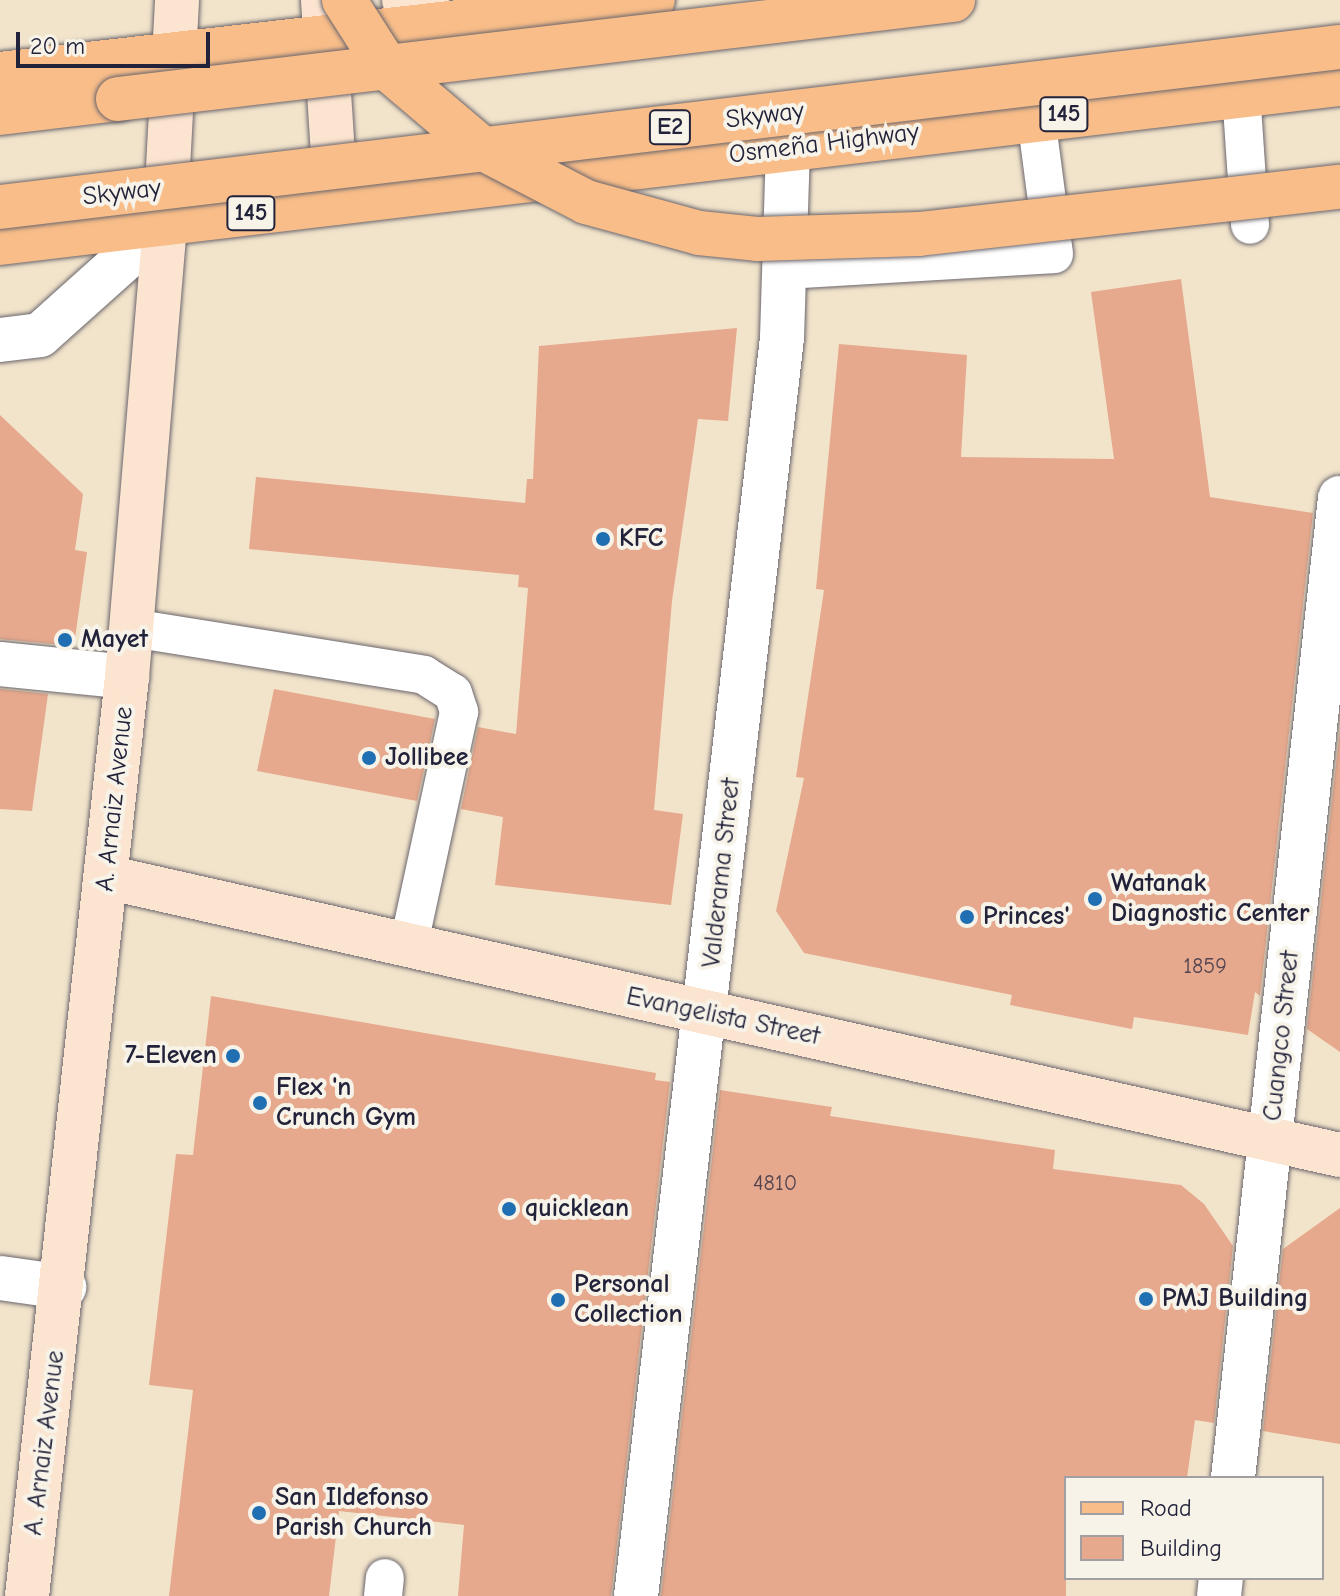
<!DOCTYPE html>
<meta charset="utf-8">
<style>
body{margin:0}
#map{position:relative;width:1340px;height:1596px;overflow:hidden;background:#f2e4cb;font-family:"Comic Neue",sans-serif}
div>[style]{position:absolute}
.building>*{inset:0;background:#e6a98d}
.roads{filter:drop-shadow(0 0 2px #6b666d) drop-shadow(0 0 2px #6b666d)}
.service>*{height:38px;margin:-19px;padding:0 19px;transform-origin:19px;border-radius:19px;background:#fff}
.minor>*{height:44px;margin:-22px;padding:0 22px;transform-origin:22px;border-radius:22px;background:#fff}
.secondary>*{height:44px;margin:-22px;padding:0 22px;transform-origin:22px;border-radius:22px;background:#fce5d0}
.primary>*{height:44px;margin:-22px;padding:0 22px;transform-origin:22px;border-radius:22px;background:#f8bd89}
.motorway>*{height:44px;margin:-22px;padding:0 22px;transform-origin:22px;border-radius:22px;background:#f8bd89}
.bridges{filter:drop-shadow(0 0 2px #6b666d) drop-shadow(0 0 2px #6b666d)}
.motorway-bridge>*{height:44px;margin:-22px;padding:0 22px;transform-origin:22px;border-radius:22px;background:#f8bd89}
.dots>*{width:22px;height:22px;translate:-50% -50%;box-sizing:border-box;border:4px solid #f7f3e8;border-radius:50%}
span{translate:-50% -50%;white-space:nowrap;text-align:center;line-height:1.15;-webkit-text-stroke:8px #f7f3e8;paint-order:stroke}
.number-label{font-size:22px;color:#534450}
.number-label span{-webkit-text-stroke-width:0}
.shield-label span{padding:2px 6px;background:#f7f3e8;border:2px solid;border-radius:6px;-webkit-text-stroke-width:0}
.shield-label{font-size:24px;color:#22223b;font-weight:700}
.street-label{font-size:26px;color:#22223b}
.poi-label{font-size:26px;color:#22223b;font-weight:700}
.left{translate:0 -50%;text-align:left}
.right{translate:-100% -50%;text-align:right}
.legend{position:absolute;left:1064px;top:1476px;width:260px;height:104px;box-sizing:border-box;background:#f7f3e8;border:2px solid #a29fa3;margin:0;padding:10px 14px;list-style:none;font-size:24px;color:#22223b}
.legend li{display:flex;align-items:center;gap:16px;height:40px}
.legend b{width:40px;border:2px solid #a29fa3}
.scale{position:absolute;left:16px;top:32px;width:194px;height:36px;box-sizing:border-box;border:4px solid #22223b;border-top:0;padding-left:10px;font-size:24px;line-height:28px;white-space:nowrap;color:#22223b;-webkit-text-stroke:6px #f7f3e8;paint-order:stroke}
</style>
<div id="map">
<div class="building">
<div style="clip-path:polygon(1181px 279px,1210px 497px,1313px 513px,1260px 996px,1255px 992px,1248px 1035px,1134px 1017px,1132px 1029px,1010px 1005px,1012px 995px,804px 953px,776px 911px,804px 778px,796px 777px,824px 590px,816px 589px,839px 344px,967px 355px,961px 457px,1114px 459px,1091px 292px)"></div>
<div style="clip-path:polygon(737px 328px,728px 421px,698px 419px,672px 601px,654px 810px,683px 814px,671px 905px,495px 885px,503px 817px,461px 809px,478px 727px,516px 734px,528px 588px,518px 587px,519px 575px,249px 549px,256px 477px,525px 503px,527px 479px,533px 479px,539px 346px)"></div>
<div style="clip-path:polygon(0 415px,83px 494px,75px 550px,87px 552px,74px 646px,0 639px)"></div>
<div style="clip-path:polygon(0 689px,48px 694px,32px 811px,0 809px)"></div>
<div style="clip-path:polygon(274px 689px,435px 719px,417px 801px,257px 771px)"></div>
<div style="clip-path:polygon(1340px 728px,1340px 1052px,1307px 1029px)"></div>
<div style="clip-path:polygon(211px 996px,656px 1073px,655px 1080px,670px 1082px,611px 1596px,458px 1596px,464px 1525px,339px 1511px,329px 1596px,169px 1596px,193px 1390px,149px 1385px,176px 1154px,193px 1155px)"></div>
<div style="clip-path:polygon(720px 1090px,832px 1107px,830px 1116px,1055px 1150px,1053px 1169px,1181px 1185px,1204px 1204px,1233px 1246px,1214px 1423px,1195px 1420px,1187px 1478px,1066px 1478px,1066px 1596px,661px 1596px)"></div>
<div style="clip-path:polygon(1340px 1208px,1340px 1444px,1263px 1431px,1283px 1249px)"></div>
</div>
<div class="roads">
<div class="service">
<div style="left:1241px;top:92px;width:133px;rotate:86.1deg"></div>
<div style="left:787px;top:270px;width:267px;rotate:-3.4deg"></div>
<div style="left:1054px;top:254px;width:138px;rotate:-97.5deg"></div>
<div style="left:132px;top:628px;width:296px;rotate:9.1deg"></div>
<div style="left:424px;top:675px;width:34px;rotate:32deg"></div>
<div style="left:453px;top:693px;width:20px;rotate:72deg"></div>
<div style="left:459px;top:712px;width:241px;rotate:102.2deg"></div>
<div style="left:383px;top:1596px;width:18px;rotate:-84deg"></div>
</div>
<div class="minor">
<div style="left:0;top:340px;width:40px;rotate:-7.1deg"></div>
<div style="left:40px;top:335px;width:168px;rotate:-41.9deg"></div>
<div style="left:0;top:664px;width:128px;rotate:5.8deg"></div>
<div style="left:0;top:1278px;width:65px;rotate:8deg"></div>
<div style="left:1233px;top:1478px;width:986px;rotate:-83.77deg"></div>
<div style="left:636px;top:1596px;width:1266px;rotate:-83.38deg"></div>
<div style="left:782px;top:338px;width:189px;rotate:-88.2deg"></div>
<div style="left:1219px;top:1596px;width:18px;rotate:-84deg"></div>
</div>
<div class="secondary">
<div style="left:323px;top:0;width:203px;rotate:86.3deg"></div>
<div style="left:404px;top:0;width:46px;rotate:29.9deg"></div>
<div style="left:106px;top:877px;width:1265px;rotate:12.7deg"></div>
<div style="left:27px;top:1596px;width:924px;rotate:-83.79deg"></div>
<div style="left:127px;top:677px;width:456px;rotate:-85.2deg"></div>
<div style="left:165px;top:223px;width:223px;rotate:-86.9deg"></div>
</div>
<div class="primary">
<div style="left:0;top:74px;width:657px;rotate:-6.47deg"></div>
<div style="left:0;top:243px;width:1349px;rotate:-6.77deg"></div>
</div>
<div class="motorway">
<div style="left:0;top:113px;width:119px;rotate:-6.8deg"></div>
</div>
</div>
<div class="bridges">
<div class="motorway-bridge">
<div style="left:344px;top:0;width:82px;rotate:57.5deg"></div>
<div style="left:388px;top:69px;width:121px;rotate:40.3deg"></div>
<div style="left:480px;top:147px;width:119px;rotate:27.4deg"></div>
<div style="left:586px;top:202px;width:117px;rotate:15.3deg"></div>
<div style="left:699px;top:233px;width:58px;rotate:5.9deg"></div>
<div style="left:757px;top:239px;width:162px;rotate:-1.8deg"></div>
<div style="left:919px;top:234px;width:424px;rotate:-6.4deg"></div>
<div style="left:118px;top:99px;width:841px;rotate:-6.76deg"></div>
<div style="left:0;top:207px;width:1350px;rotate:-6.81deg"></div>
</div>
</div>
<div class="dots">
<div style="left:603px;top:539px;background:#1f6fb2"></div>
<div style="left:65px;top:640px;background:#1f6fb2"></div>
<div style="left:369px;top:758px;background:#1f6fb2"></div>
<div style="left:1095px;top:899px;background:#1f6fb2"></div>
<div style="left:967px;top:917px;background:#1f6fb2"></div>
<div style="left:233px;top:1056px;background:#1f6fb2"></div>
<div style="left:260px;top:1103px;background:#1f6fb2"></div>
<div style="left:509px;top:1209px;background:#1f6fb2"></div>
<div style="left:1146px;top:1299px;background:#1f6fb2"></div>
<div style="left:558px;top:1300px;background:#1f6fb2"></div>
<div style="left:259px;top:1513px;background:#1f6fb2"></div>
</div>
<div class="number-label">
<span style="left:1205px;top:967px">1859</span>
<span style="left:775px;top:1184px">4810</span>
</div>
<div class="shield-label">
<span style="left:1064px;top:114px">145</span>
<span style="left:670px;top:127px">E2</span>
<span style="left:251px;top:213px">145</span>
</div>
<div class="street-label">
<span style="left:765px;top:116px;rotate:-7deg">Skyway</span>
<span style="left:824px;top:144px;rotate:-7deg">Osmeña Highway</span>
<span style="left:122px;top:193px;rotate:-7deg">Skyway</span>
<span style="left:115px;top:799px;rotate:-84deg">A. Arnaiz Avenue</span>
<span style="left:722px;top:873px;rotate:-84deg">Valderama Street</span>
<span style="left:723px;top:1017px;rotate:12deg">Evangelista Street</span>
<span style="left:1282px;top:1036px;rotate:-84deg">Cuangco Street</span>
<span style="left:45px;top:1443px;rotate:-83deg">A. Arnaiz Avenue</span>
</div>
<div class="poi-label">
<span class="left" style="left:619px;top:539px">KFC</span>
<span class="left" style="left:81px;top:640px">Mayet</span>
<span class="left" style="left:385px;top:758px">Jollibee</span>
<span class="left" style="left:1111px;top:899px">Watanak<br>Diagnostic Center</span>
<span class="left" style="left:983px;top:917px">Princes'</span>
<span class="right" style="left:217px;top:1056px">7-Eleven</span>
<span class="left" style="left:276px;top:1103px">Flex 'n<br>Crunch Gym</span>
<span class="left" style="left:525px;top:1209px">quicklean</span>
<span class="left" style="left:574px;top:1300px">Personal<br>Collection</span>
<span class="left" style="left:1162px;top:1299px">PMJ Building</span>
<span class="left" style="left:275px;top:1513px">San Ildefonso<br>Parish Church</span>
</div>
<ul class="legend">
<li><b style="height:10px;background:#f8bd89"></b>Road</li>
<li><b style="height:22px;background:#e6a98d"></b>Building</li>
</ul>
<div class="scale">20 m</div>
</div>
